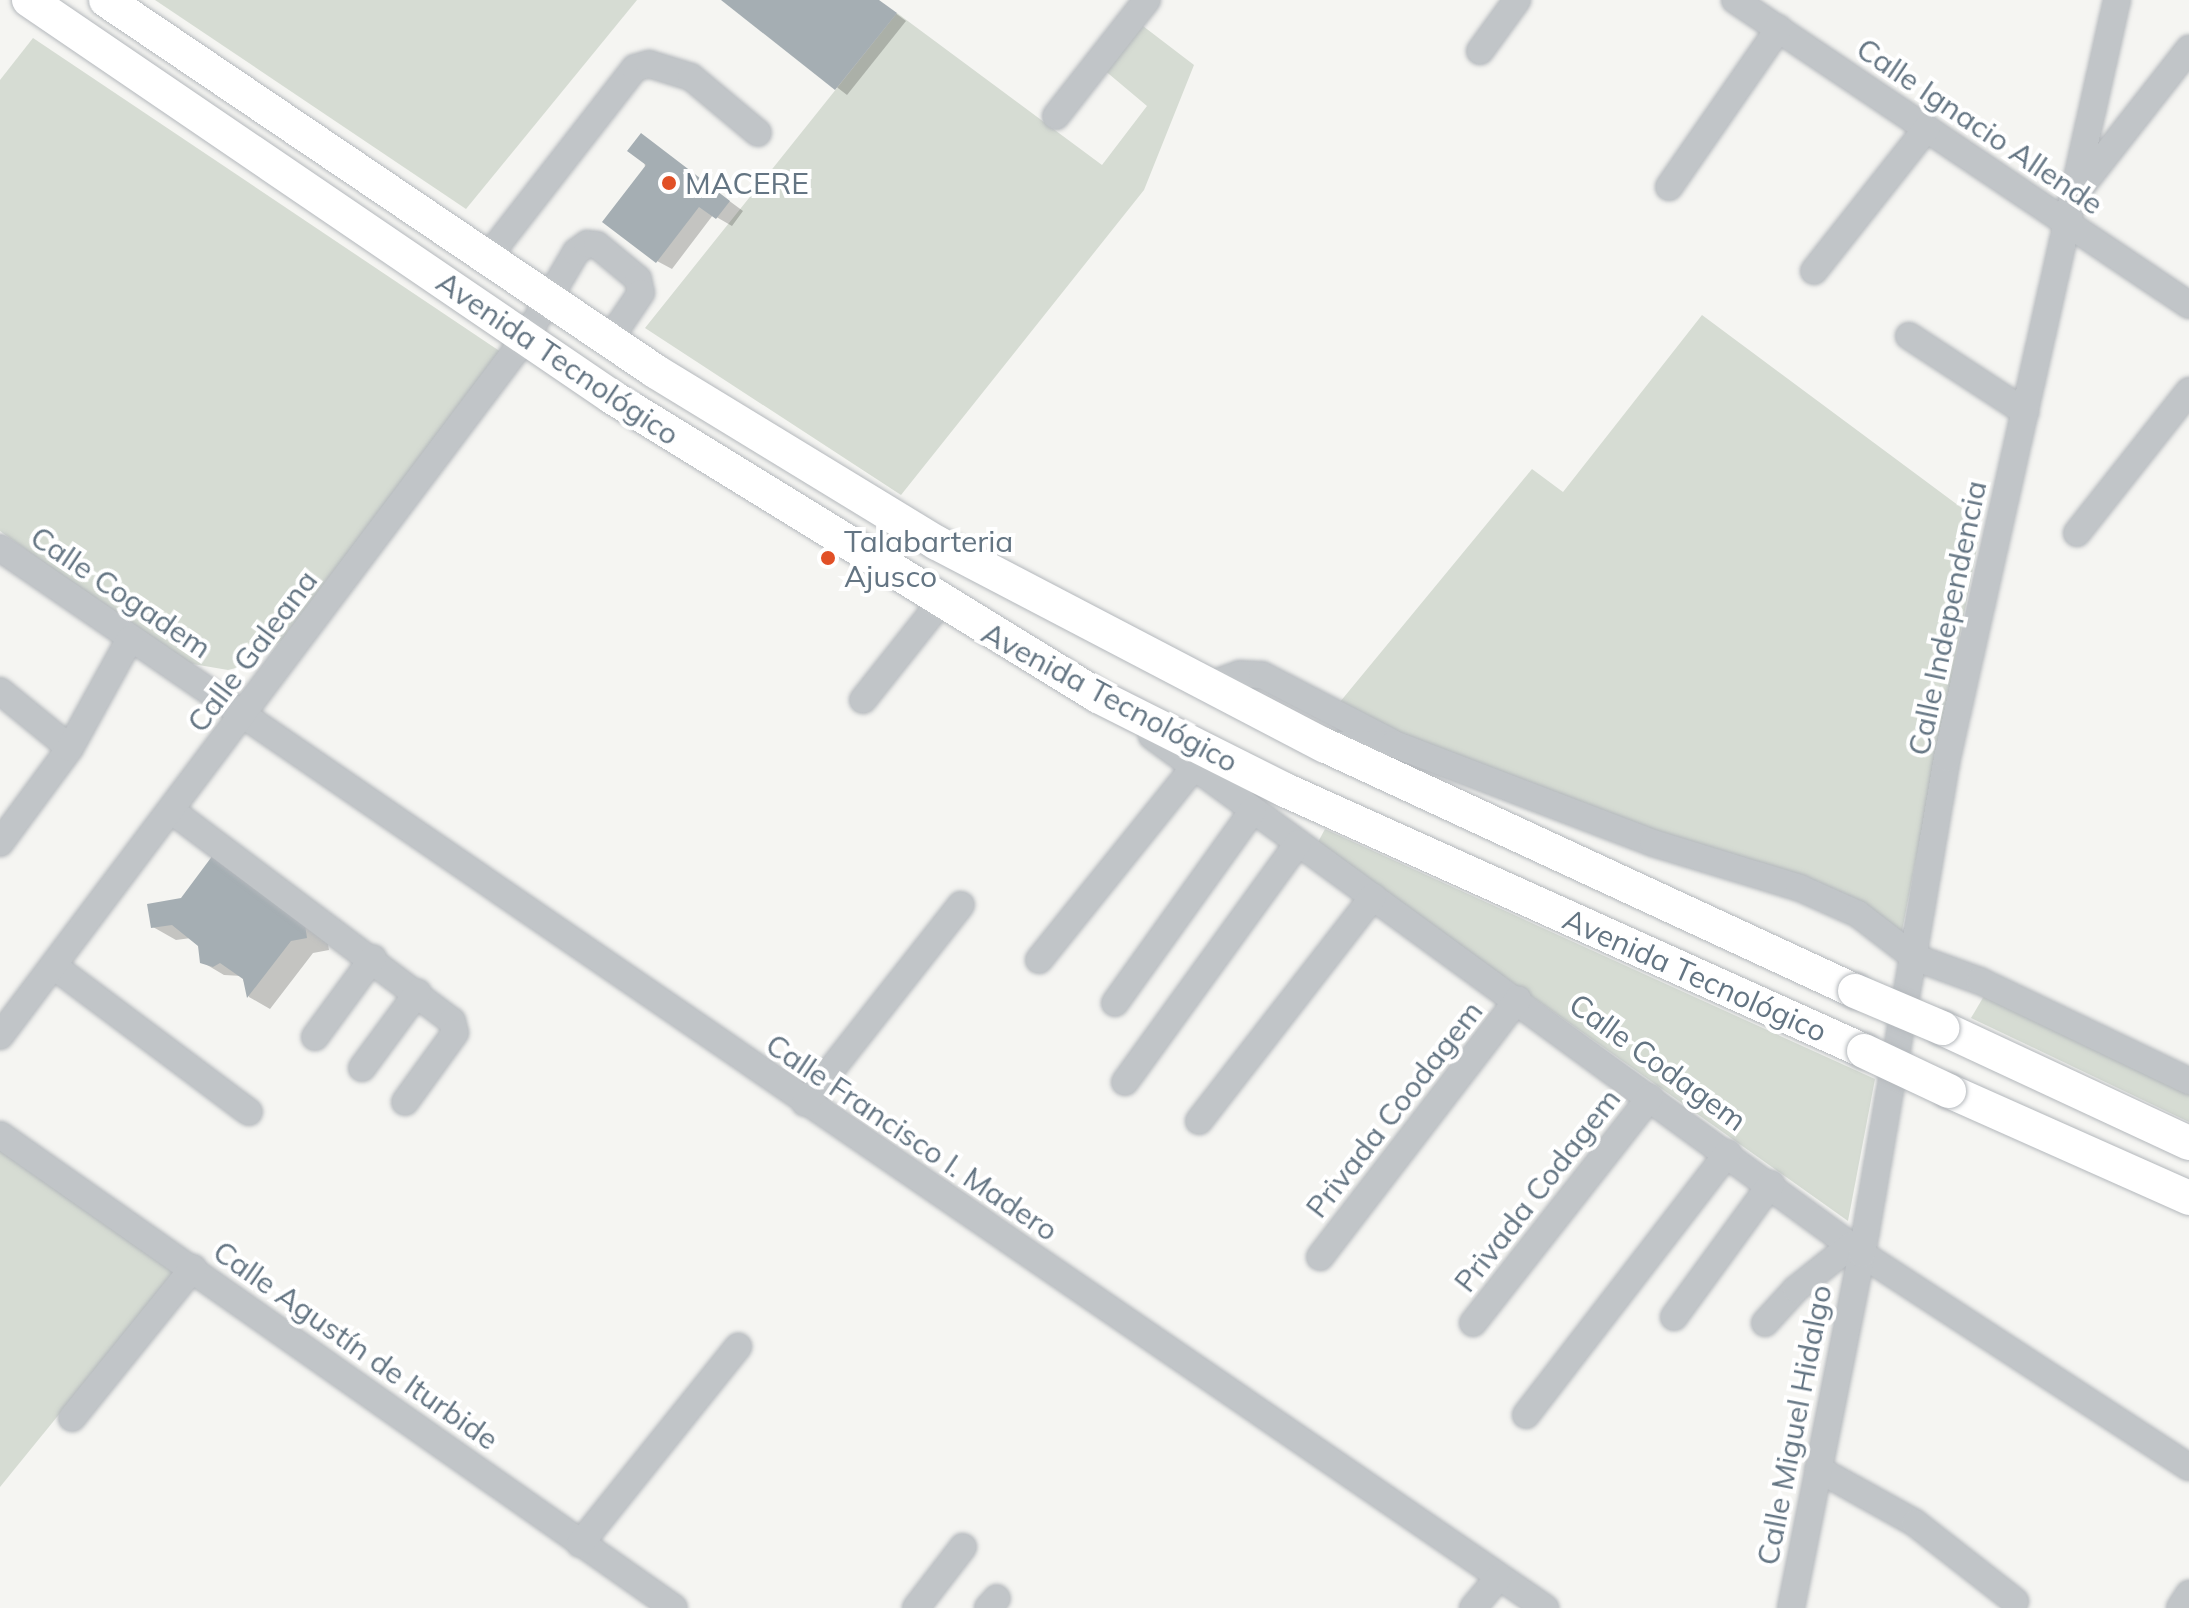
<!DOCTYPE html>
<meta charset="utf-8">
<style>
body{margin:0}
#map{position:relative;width:2189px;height:1608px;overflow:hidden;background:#f5f5f2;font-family:Mulish,sans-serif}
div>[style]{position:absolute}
.green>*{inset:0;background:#d6dcd3}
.shadow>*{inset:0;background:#0003}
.building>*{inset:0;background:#a5aeb3}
.roads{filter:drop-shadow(0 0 2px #b4b8bc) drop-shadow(0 0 2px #b4b8bc)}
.minor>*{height:26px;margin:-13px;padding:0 13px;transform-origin:13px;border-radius:13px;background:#c1c5c8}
.major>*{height:34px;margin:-17px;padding:0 17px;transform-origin:17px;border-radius:17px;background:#fff}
.bridges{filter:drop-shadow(0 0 2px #b4b8bc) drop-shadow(0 0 2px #b4b8bc)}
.major-bridge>*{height:34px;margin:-17px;padding:0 17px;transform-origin:17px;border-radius:17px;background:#fff}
.dots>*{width:22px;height:22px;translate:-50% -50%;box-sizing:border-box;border:4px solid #fff;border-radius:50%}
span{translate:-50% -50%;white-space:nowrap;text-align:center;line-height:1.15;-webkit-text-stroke:8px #fff;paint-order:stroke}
.street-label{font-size:30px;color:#647583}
.poi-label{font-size:30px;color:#647583}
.left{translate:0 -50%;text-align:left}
</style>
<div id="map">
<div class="green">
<div style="clip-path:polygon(155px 0,637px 0,466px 209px)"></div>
<div style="clip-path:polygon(897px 13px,1102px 165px,1147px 106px,1103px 69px,1139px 23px,1194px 65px,1144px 190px,901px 495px,645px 328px)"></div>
<div style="clip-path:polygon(33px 38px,501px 352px,285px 638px,248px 665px,228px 670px,181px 662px,0 531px,0 80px)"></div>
<div style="clip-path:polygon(1702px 315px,1982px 523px,1901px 936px,1675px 839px,1335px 708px,1532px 469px,1563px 492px)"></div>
<div style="clip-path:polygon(1325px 829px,1875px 1079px,1848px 1221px,1317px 844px)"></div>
<div style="clip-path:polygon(1984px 996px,2189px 1092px,2189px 1122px,1971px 1018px)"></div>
<div style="clip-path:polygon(0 1150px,174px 1273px,0 1487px)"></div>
</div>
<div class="shadow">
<div style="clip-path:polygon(724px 0,878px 0,906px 21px,847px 95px)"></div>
<div style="clip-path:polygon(641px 136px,743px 211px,732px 226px,713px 215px,672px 269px,657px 261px)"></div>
<div style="clip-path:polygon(182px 900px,325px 926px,329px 950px,313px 953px,270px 1009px,249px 997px,242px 976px,224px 975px,202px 962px,200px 945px,191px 938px,176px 940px,153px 927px)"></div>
</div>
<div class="building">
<div style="clip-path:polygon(721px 0,879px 0,897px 13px,835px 90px)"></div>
<div style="clip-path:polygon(641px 133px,730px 201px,716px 219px,699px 207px,656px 263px,602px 222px,646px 165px,627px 151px)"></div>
<div style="clip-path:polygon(213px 855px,303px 911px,307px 938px,291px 941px,247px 998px,243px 979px,220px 963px,213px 967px,200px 963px,198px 946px,172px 925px,151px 928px,147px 904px,181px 898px)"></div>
</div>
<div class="roads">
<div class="minor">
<div style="left:1735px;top:0;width:547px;rotate:33.89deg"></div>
<div style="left:1480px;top:51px;width:63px;rotate:-54deg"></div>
<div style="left:1056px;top:116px;width:147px;rotate:-51.9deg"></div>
<div style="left:1669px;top:187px;width:193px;rotate:-55.3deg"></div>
<div style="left:2080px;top:188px;width:177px;rotate:-51.9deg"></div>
<div style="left:487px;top:258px;width:241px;rotate:-52.1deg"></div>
<div style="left:635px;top:68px;width:15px;rotate:-16deg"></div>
<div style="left:649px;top:64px;width:44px;rotate:17.2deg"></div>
<div style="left:691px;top:77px;width:87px;rotate:39.9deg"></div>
<div style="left:1814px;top:271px;width:182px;rotate:-51.7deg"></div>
<div style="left:1909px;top:336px;width:139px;rotate:33.2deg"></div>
<div style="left:2077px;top:533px;width:181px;rotate:-51.7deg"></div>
<div style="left:0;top:548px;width:1874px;rotate:34.45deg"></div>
<div style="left:1207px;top:686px;width:35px;rotate:-20deg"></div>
<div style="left:1240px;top:674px;width:22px;rotate:3deg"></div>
<div style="left:1262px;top:675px;width:145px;rotate:27.4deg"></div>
<div style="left:0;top:691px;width:90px;rotate:39.2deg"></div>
<div style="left:70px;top:748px;width:118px;rotate:126.4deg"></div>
<div style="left:863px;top:700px;width:124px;rotate:-51.6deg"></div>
<div style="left:1152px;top:736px;width:879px;rotate:36.11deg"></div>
<div style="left:1862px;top:1254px;width:390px;rotate:33.1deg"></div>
<div style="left:1327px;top:745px;width:67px;rotate:-0.9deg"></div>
<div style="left:1394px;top:744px;width:277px;rotate:20.9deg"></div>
<div style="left:1653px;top:843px;width:154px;rotate:17deg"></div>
<div style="left:1800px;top:888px;width:64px;rotate:24.1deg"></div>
<div style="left:1858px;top:914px;width:71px;rotate:37.5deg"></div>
<div style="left:1914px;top:957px;width:70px;rotate:20deg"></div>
<div style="left:1980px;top:981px;width:232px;rotate:25.6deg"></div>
<div style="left:70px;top:748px;width:124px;rotate:-61.2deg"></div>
<div style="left:172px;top:811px;width:350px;rotate:36.9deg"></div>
<div style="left:452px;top:1021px;width:12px;rotate:76deg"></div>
<div style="left:455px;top:1033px;width:85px;rotate:125.9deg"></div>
<div style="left:1039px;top:960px;width:248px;rotate:-51.2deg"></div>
<div style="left:55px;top:967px;width:242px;rotate:36.8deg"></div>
<div style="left:1115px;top:1003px;width:237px;rotate:-54.4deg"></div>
<div style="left:0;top:1036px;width:875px;rotate:-53.04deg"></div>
<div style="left:526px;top:337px;width:99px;rotate:-59.5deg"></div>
<div style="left:576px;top:252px;width:14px;rotate:-36deg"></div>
<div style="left:587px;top:244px;width:10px;rotate:6deg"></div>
<div style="left:597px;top:245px;width:53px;rotate:39.7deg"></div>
<div style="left:638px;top:279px;width:14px;rotate:78deg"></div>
<div style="left:641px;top:293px;width:57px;rotate:124.2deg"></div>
<div style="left:315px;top:1037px;width:98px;rotate:-53.7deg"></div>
<div style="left:362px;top:1068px;width:94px;rotate:-53.6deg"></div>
<div style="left:1125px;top:1082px;width:295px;rotate:-54.1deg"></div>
<div style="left:805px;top:1103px;width:252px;rotate:-51.8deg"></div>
<div style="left:1199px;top:1121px;width:284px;rotate:-52.2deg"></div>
<div style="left:0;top:1135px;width:823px;rotate:35.06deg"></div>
<div style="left:1320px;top:1257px;width:325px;rotate:-52.5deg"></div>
<div style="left:1674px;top:1317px;width:165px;rotate:-53.9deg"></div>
<div style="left:1473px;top:1323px;width:287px;rotate:-51.9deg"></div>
<div style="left:1765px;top:1323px;width:46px;rotate:-47.6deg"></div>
<div style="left:1796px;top:1289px;width:69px;rotate:-38.5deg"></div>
<div style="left:1526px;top:1415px;width:331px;rotate:-52.4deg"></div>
<div style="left:72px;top:1418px;width:193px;rotate:-51.1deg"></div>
<div style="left:1818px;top:1469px;width:111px;rotate:29.1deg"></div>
<div style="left:1915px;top:1523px;width:127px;rotate:38deg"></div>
<div style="left:580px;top:1544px;width:253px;rotate:-51.3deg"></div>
<div style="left:916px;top:1608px;width:77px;rotate:-52.4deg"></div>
<div style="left:988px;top:1608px;width:13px;rotate:-48deg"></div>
<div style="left:1473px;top:1608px;width:40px;rotate:-50deg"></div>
<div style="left:1791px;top:1608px;width:361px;rotate:-78.7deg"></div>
<div style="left:1862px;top:1254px;width:503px;rotate:-80.28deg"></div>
<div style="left:1947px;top:758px;width:777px;rotate:-77.36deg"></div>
<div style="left:2180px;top:1608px;width:17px;rotate:-57deg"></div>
</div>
<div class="major">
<div style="left:29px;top:0;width:705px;rotate:34.25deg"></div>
<div style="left:612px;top:397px;width:571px;rotate:31.6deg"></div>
<div style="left:1098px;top:696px;width:209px;rotate:26.7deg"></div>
<div style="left:1285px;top:790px;width:635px;rotate:24.26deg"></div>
<div style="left:106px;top:0;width:663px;rotate:34.05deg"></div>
<div style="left:655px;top:371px;width:330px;rotate:31.4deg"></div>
<div style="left:937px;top:543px;width:437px;rotate:27.6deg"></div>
<div style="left:1324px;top:745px;width:585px;rotate:24.86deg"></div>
<div style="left:1942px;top:1028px;width:272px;rotate:25deg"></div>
<div style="left:1949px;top:1091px;width:263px;rotate:24deg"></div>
</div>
</div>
<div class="bridges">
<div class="major-bridge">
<div style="left:1855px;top:991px;width:95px;rotate:23deg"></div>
<div style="left:1864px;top:1051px;width:94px;rotate:25.2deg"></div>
</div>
</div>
<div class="dots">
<div style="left:669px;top:183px;background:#e15026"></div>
<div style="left:828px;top:558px;background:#e15026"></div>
</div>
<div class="street-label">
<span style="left:1980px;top:126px;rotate:34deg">Calle Ignacio Allende</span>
<span style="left:558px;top:358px;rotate:34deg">Avenida Tecnológico</span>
<span style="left:121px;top:592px;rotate:34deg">Calle Cogadem</span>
<span style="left:1947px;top:618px;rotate:-78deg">Calle Independencia</span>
<span style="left:252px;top:651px;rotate:-53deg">Calle Galeana</span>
<span style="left:1110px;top:697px;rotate:28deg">Avenida Tecnológico</span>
<span style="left:1695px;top:975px;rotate:24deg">Avenida Tecnológico</span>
<span style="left:1658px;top:1062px;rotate:36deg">Calle Codagem</span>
<span style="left:1394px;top:1109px;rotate:-52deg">Privada Coodagem</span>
<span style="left:912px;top:1137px;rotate:34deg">Calle Francisco I. Madero</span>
<span style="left:1537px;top:1190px;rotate:-52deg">Privada Codagem</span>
<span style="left:356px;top:1345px;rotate:35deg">Calle Agustín de Iturbide</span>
<span style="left:1794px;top:1425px;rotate:-79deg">Calle Miguel Hidalgo</span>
</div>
<div class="poi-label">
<span class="left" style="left:685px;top:183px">MACERE</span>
<span class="left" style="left:844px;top:558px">Talabarteria<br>Ajusco</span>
</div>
</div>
